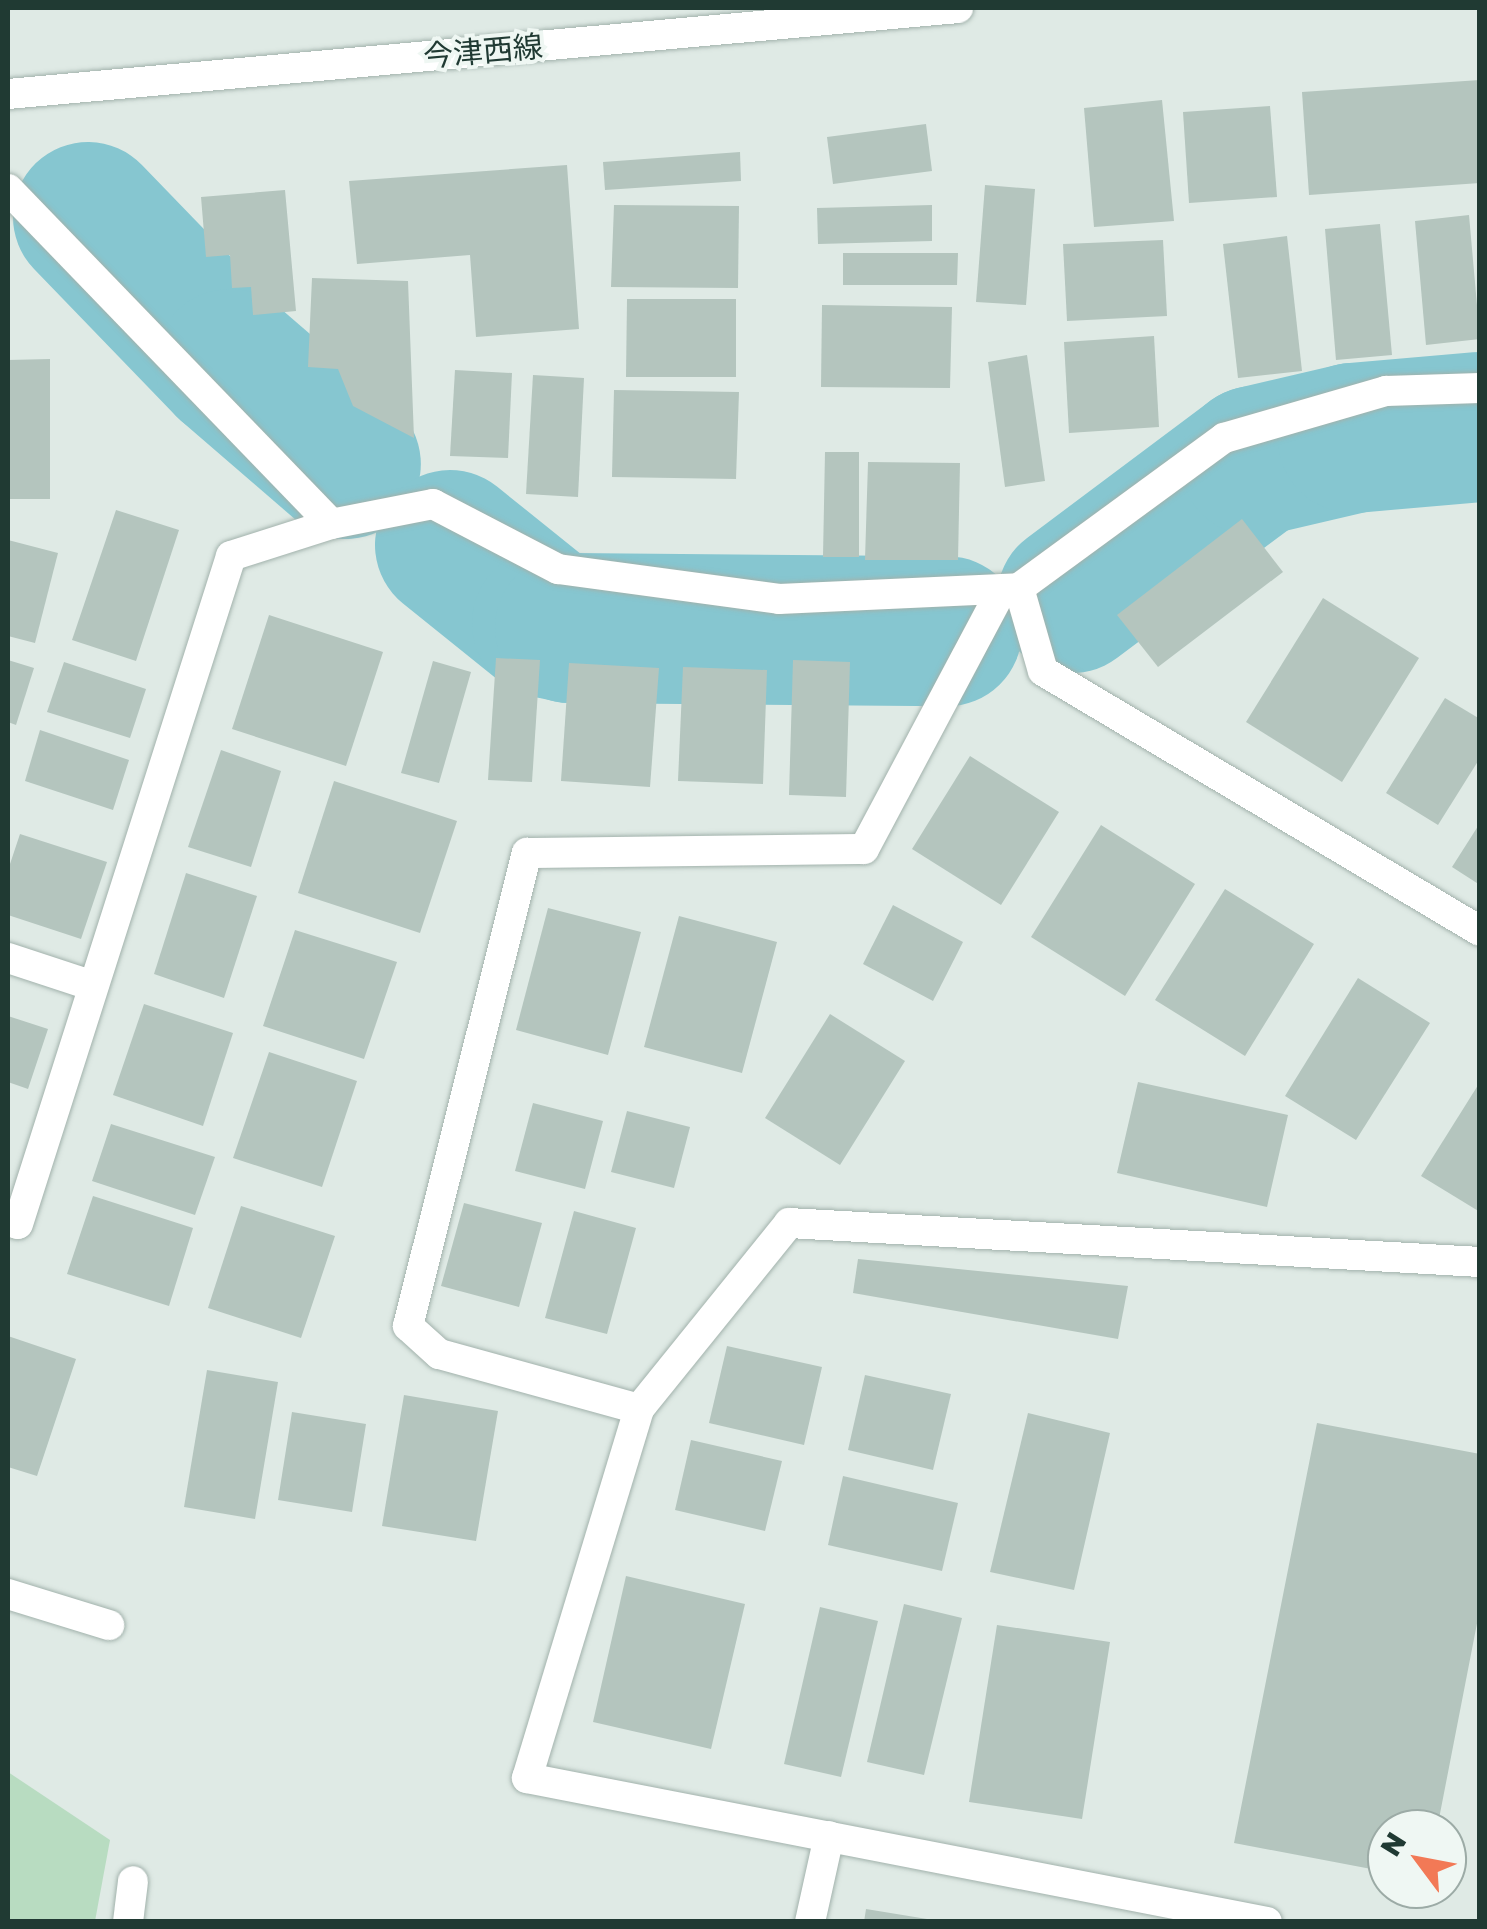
<!DOCTYPE html>
<meta charset="utf-8">
<style>
body{margin:0}
#map{position:relative;width:1487px;height:1929px;overflow:hidden;background:#dfeae5;font-family:"Golos Text","Noto Sans JP",sans-serif}
div>[style]{position:absolute}
.green>*{inset:0;background:#b8dcc1}
.river>*{height:150px;margin:-75px;padding:0 75px;transform-origin:75px;border-radius:75px;background:#86c6d0}
.building>*{inset:0;background:#b4c5be}
.roads{filter:drop-shadow(0 0 2px #a2b2ac) drop-shadow(0 0 2px #a2b2ac)}
.minor>*{height:30px;margin:-15px;padding:0 15px;transform-origin:15px;border-radius:15px;background:#fff}
span{translate:-50% -50%;white-space:nowrap;text-align:center;line-height:1.15;-webkit-text-stroke:8px #eff7f3;paint-order:stroke}
.street-label{font-size:30px;color:#203a33}
.frame{position:absolute;inset:0;border:10px solid #203a33;pointer-events:none}
.north{position:absolute;left:1367px;top:1809px;width:100px;height:100px;box-sizing:border-box;background:#eff7f3;border:2px solid #9caba6;border-radius:50%;rotate:302deg;font-size:28px;font-weight:700;line-height:40px;text-align:center;color:#203a33}
.north::after{content:'';display:block;margin:auto;width:35px;height:45px;background:#f27956;clip-path:polygon(50% 0,100% 100%,50% 72%,0 100%)}
</style>
<div id="map">
<div class="green">
<div style="clip-path:polygon(8px 1772px,110px 1840px,95px 1921px,8px 1921px)"></div>
</div>
<div class="river">
<div style="left:88px;top:217px;width:204px;rotate:46deg"></div>
<div style="left:230px;top:364px;width:153px;rotate:40.8deg"></div>
<div style="left:450px;top:545px;width:124px;rotate:38.8deg"></div>
<div style="left:547px;top:623px;width:24px;rotate:12deg"></div>
<div style="left:570px;top:628px;width:377px;rotate:0.5deg"></div>
<div style="left:1072px;top:598px;width:229px;rotate:-36.8deg"></div>
<div style="left:1255px;top:461px;width:101px;rotate:-13.2deg"></div>
<div style="left:1353px;top:438px;width:127px;rotate:-5deg"></div>
</div>
<div class="building">
<div style="clip-path:polygon(1480px 80px,1480px 183px,1309px 195px,1302px 92px)"></div>
<div style="clip-path:polygon(1162px 100px,1174px 221px,1094px 227px,1084px 108px)"></div>
<div style="clip-path:polygon(1270px 106px,1277px 197px,1189px 203px,1183px 112px)"></div>
<div style="clip-path:polygon(926px 124px,932px 171px,833px 184px,827px 137px)"></div>
<div style="clip-path:polygon(740px 152px,741px 181px,605px 190px,603px 162px)"></div>
<div style="clip-path:polygon(567px 165px,579px 329px,476px 337px,470px 255px,357px 264px,349px 181px)"></div>
<div style="clip-path:polygon(985px 185px,1035px 189px,1026px 305px,976px 302px)"></div>
<div style="clip-path:polygon(285px 190px,296px 311px,253px 315px,251px 287px,232px 288px,230px 255px,206px 257px,201px 197px)"></div>
<div style="clip-path:polygon(614px 205px,739px 206px,738px 288px,611px 287px)"></div>
<div style="clip-path:polygon(932px 205px,932px 241px,818px 244px,817px 208px)"></div>
<div style="clip-path:polygon(1469px 215px,1480px 339px,1426px 345px,1415px 221px)"></div>
<div style="clip-path:polygon(1380px 224px,1392px 355px,1336px 360px,1325px 229px)"></div>
<div style="clip-path:polygon(1287px 236px,1302px 371px,1238px 378px,1223px 244px)"></div>
<div style="clip-path:polygon(1163px 240px,1167px 316px,1067px 321px,1063px 244px)"></div>
<div style="clip-path:polygon(843px 253px,958px 253px,957px 285px,843px 285px)"></div>
<div style="clip-path:polygon(312px 278px,408px 281px,414px 438px,353px 406px,338px 369px,308px 367px)"></div>
<div style="clip-path:polygon(627px 299px,736px 299px,736px 377px,626px 377px)"></div>
<div style="clip-path:polygon(822px 305px,952px 307px,950px 388px,821px 387px)"></div>
<div style="clip-path:polygon(1154px 336px,1159px 427px,1069px 433px,1064px 342px)"></div>
<div style="clip-path:polygon(1027px 355px,1045px 481px,1005px 487px,988px 362px)"></div>
<div style="clip-path:polygon(50px 359px,50px 499px,8px 499px,8px 360px)"></div>
<div style="clip-path:polygon(455px 370px,512px 373px,508px 458px,450px 456px)"></div>
<div style="clip-path:polygon(533px 375px,584px 378px,578px 497px,526px 494px)"></div>
<div style="clip-path:polygon(614px 390px,739px 392px,736px 479px,612px 477px)"></div>
<div style="clip-path:polygon(825px 452px,859px 452px,859px 557px,823px 557px)"></div>
<div style="clip-path:polygon(868px 462px,960px 463px,958px 560px,865px 560px)"></div>
<div style="clip-path:polygon(116px 510px,179px 530px,136px 661px,72px 640px)"></div>
<div style="clip-path:polygon(1242px 519px,1283px 572px,1158px 667px,1117px 615px)"></div>
<div style="clip-path:polygon(8px 540px,58px 553px,35px 643px,8px 636px)"></div>
<div style="clip-path:polygon(1323px 598px,1419px 658px,1342px 782px,1246px 722px)"></div>
<div style="clip-path:polygon(269px 615px,383px 652px,346px 766px,232px 729px)"></div>
<div style="clip-path:polygon(496px 658px,540px 660px,532px 782px,488px 780px)"></div>
<div style="clip-path:polygon(8px 660px,34px 668px,16px 725px,8px 722px)"></div>
<div style="clip-path:polygon(793px 660px,850px 662px,846px 797px,789px 795px)"></div>
<div style="clip-path:polygon(433px 661px,471px 672px,439px 783px,401px 773px)"></div>
<div style="clip-path:polygon(64px 662px,146px 689px,130px 738px,47px 712px)"></div>
<div style="clip-path:polygon(569px 663px,659px 668px,650px 787px,561px 781px)"></div>
<div style="clip-path:polygon(683px 667px,767px 670px,763px 784px,678px 781px)"></div>
<div style="clip-path:polygon(1445px 698px,1480px 719px,1480px 758px,1438px 825px,1386px 793px)"></div>
<div style="clip-path:polygon(40px 730px,129px 760px,113px 810px,25px 781px)"></div>
<div style="clip-path:polygon(221px 750px,281px 771px,251px 867px,188px 847px)"></div>
<div style="clip-path:polygon(970px 756px,1059px 812px,1001px 905px,912px 849px)"></div>
<div style="clip-path:polygon(334px 781px,457px 821px,420px 933px,298px 893px)"></div>
<div style="clip-path:polygon(1480px 823px,1480px 885px,1452px 867px)"></div>
<div style="clip-path:polygon(1101px 825px,1195px 884px,1125px 996px,1031px 937px)"></div>
<div style="clip-path:polygon(20px 834px,107px 862px,81px 939px,8px 915px,8px 870px)"></div>
<div style="clip-path:polygon(186px 873px,257px 896px,224px 998px,154px 974px)"></div>
<div style="clip-path:polygon(1225px 889px,1314px 944px,1245px 1056px,1155px 1000px)"></div>
<div style="clip-path:polygon(893px 905px,963px 942px,933px 1001px,863px 964px)"></div>
<div style="clip-path:polygon(548px 908px,641px 932px,608px 1055px,516px 1030px)"></div>
<div style="clip-path:polygon(679px 916px,777px 942px,742px 1073px,644px 1047px)"></div>
<div style="clip-path:polygon(295px 930px,397px 962px,364px 1059px,263px 1026px)"></div>
<div style="clip-path:polygon(1358px 978px,1430px 1023px,1356px 1140px,1285px 1096px)"></div>
<div style="clip-path:polygon(144px 1004px,233px 1033px,203px 1126px,113px 1095px)"></div>
<div style="clip-path:polygon(830px 1014px,905px 1061px,840px 1165px,765px 1118px)"></div>
<div style="clip-path:polygon(8px 1016px,48px 1029px,28px 1089px,8px 1082px)"></div>
<div style="clip-path:polygon(269px 1052px,357px 1081px,322px 1187px,233px 1158px)"></div>
<div style="clip-path:polygon(1138px 1082px,1288px 1115px,1267px 1207px,1117px 1173px)"></div>
<div style="clip-path:polygon(1480px 1082px,1480px 1212px,1421px 1176px)"></div>
<div style="clip-path:polygon(533px 1103px,603px 1121px,585px 1189px,515px 1171px)"></div>
<div style="clip-path:polygon(627px 1111px,690px 1127px,674px 1188px,611px 1172px)"></div>
<div style="clip-path:polygon(111px 1124px,215px 1157px,195px 1215px,92px 1181px)"></div>
<div style="clip-path:polygon(93px 1196px,193px 1228px,169px 1306px,67px 1274px)"></div>
<div style="clip-path:polygon(464px 1203px,542px 1223px,519px 1307px,441px 1286px)"></div>
<div style="clip-path:polygon(241px 1206px,335px 1236px,301px 1338px,208px 1308px)"></div>
<div style="clip-path:polygon(574px 1211px,636px 1228px,607px 1334px,545px 1318px)"></div>
<div style="clip-path:polygon(858px 1259px,1128px 1286px,1118px 1339px,853px 1293px)"></div>
<div style="clip-path:polygon(8px 1336px,76px 1359px,37px 1476px,8px 1467px)"></div>
<div style="clip-path:polygon(727px 1346px,822px 1367px,804px 1445px,709px 1423px)"></div>
<div style="clip-path:polygon(207px 1370px,278px 1382px,255px 1519px,184px 1507px)"></div>
<div style="clip-path:polygon(865px 1375px,951px 1394px,933px 1470px,848px 1450px)"></div>
<div style="clip-path:polygon(404px 1395px,498px 1411px,476px 1541px,382px 1526px)"></div>
<div style="clip-path:polygon(292px 1412px,366px 1424px,352px 1512px,278px 1500px)"></div>
<div style="clip-path:polygon(1028px 1413px,1110px 1433px,1074px 1590px,990px 1572px)"></div>
<div style="clip-path:polygon(1317px 1423px,1480px 1454px,1480px 1608px,1437px 1829px,1387px 1829px,1387px 1872px,1234px 1843px)"></div>
<div style="clip-path:polygon(691px 1440px,782px 1461px,765px 1531px,675px 1510px)"></div>
<div style="clip-path:polygon(843px 1476px,958px 1503px,942px 1571px,828px 1545px)"></div>
<div style="clip-path:polygon(626px 1576px,745px 1604px,711px 1749px,593px 1722px)"></div>
<div style="clip-path:polygon(904px 1604px,962px 1618px,924px 1775px,867px 1762px)"></div>
<div style="clip-path:polygon(820px 1607px,878px 1621px,841px 1777px,784px 1764px)"></div>
<div style="clip-path:polygon(997px 1625px,1110px 1642px,1082px 1819px,969px 1802px)"></div>
<div style="clip-path:polygon(866px 1909px,927px 1919px,927px 1922px,864px 1922px)"></div>
</div>
<div class="roads">
<div class="minor">
<div style="left:8px;top:94px;width:954px;rotate:-5.17deg"></div>
<div style="left:8px;top:189px;width:465px;rotate:46deg"></div>
<div style="left:331px;top:524px;width:104px;rotate:-11.1deg"></div>
<div style="left:433px;top:504px;width:141px;rotate:27.5deg"></div>
<div style="left:558px;top:569px;width:223px;rotate:7.7deg"></div>
<div style="left:779px;top:599px;width:240px;rotate:-2.6deg"></div>
<div style="left:1019px;top:588px;width:254px;rotate:-36.2deg"></div>
<div style="left:1224px;top:438px;width:169px;rotate:-16.2deg"></div>
<div style="left:1386px;top:391px;width:94px;rotate:-1.8deg"></div>
<div style="left:1019px;top:588px;width:86px;rotate:73.9deg"></div>
<div style="left:1043px;top:671px;width:508px;rotate:30.75deg"></div>
<div style="left:8px;top:958px;width:86px;rotate:18.2deg"></div>
<div style="left:8px;top:1221px;width:10px;rotate:17deg"></div>
<div style="left:18px;top:1224px;width:701px;rotate:-72.31deg"></div>
<div style="left:231px;top:556px;width:105px;rotate:-17.7deg"></div>
<div style="left:639px;top:1409px;width:207px;rotate:-164.6deg"></div>
<div style="left:439px;top:1354px;width:42px;rotate:-137.9deg"></div>
<div style="left:408px;top:1326px;width:488px;rotate:-75.9deg"></div>
<div style="left:527px;top:853px;width:337px;rotate:-0.7deg"></div>
<div style="left:864px;top:849px;width:294px;rotate:-62deg"></div>
<div style="left:8px;top:1594px;width:106px;rotate:17.1deg"></div>
<div style="left:128px;top:1922px;width:41px;rotate:-83deg"></div>
<div style="left:810px;top:1922px;width:88px;rotate:-77.5deg"></div>
<div style="left:1267px;top:1922px;width:754px;rotate:-168.99deg"></div>
<div style="left:527px;top:1778px;width:386px;rotate:-73.1deg"></div>
<div style="left:639px;top:1409px;width:239px;rotate:-51.1deg"></div>
<div style="left:789px;top:1223px;width:692px;rotate:3.23deg"></div>
</div>
</div>
<div class="street-label">
<span style="left:483px;top:51px;rotate:-5deg">今津西線</span>
</div>
<div class="frame"></div>
<div class="north">N</div>
</div>
